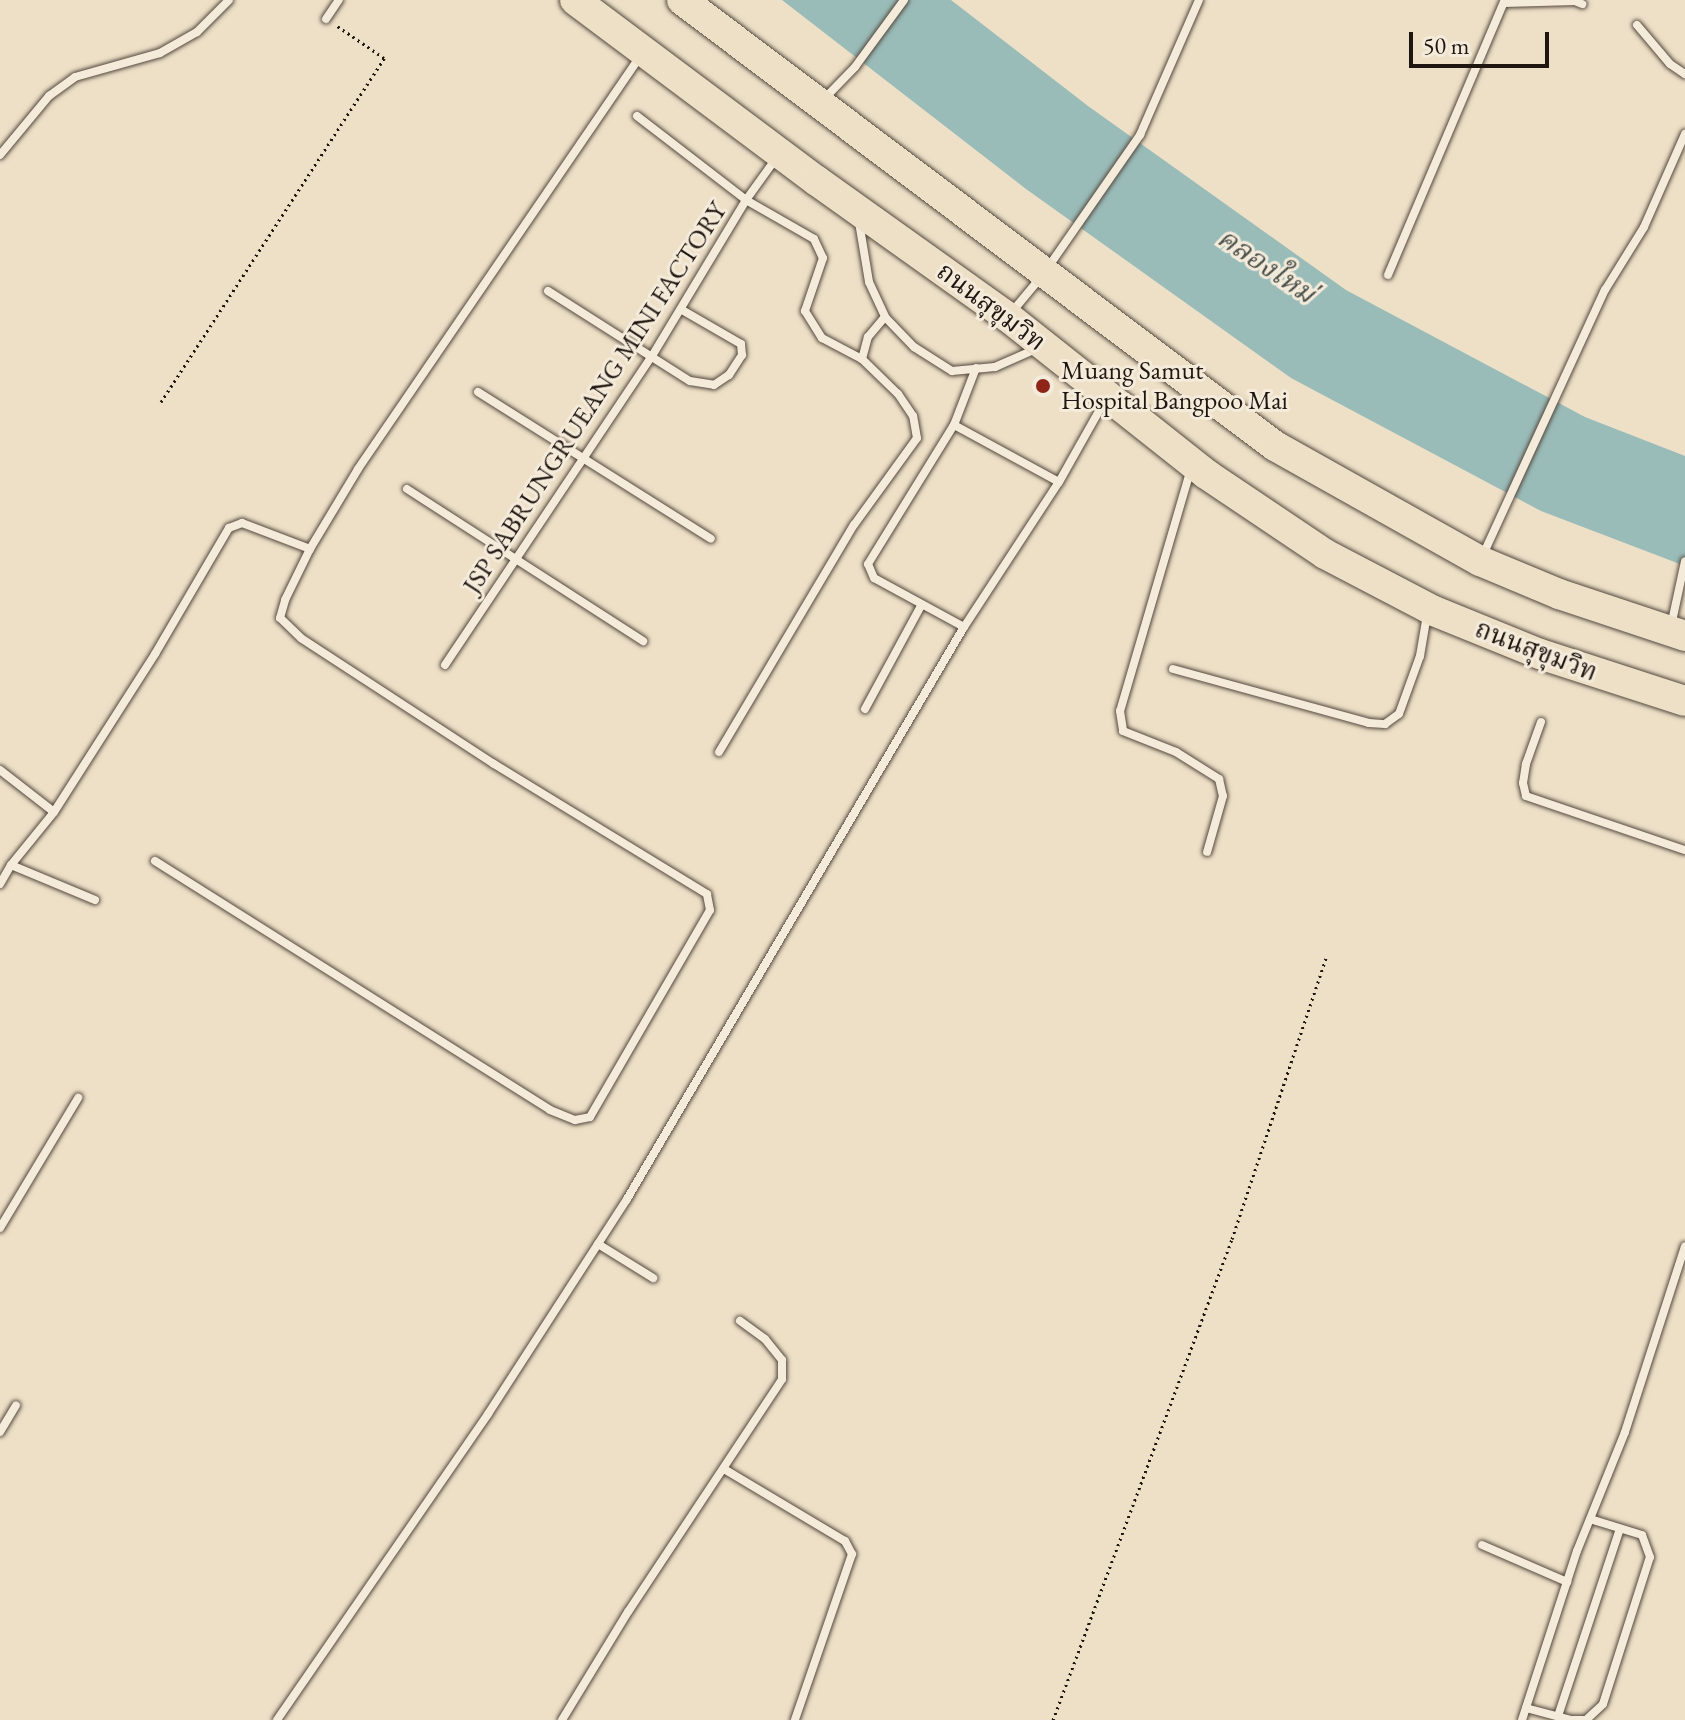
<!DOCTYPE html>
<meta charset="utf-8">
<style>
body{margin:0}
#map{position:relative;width:1685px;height:1720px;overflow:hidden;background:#eee0c7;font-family:"EB Garamond","Noto Serif Thai",serif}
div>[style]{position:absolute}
.water>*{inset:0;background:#9abcb9}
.path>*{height:3px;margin-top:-1.5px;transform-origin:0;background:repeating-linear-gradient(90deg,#201610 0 2px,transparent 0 6px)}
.roads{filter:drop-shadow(0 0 2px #54483e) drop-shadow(0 0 2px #54483e)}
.lane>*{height:8px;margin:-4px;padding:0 4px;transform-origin:4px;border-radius:4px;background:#f4ebdb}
.highway>*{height:30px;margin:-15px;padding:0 15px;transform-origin:15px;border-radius:15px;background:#eee0c7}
.dots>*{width:22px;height:22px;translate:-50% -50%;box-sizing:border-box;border:4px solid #f4ebdb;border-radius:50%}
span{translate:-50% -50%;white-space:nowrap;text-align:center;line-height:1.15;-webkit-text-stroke:6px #f4ebdb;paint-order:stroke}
.street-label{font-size:26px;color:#201610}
.poi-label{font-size:26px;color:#201610}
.left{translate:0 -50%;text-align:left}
.water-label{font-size:28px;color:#4b504b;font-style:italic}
.scale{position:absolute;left:1409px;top:32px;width:140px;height:36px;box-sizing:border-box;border:4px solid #201610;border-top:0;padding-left:10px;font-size:24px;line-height:28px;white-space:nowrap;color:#201610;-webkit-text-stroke:6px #f4ebdb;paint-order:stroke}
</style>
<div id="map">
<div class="water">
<div style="clip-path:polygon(782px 0,951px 0,1088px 106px,1346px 290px,1585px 417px,1685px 456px,1685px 566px,1541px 511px,1291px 378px,1026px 189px)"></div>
</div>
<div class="path">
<div style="left:161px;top:402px;width:410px;rotate:-57deg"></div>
<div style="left:384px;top:58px;width:58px;rotate:-145.5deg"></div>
<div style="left:1053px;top:1720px;width:513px;rotate:-69.59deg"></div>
<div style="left:1232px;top:1239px;width:296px;rotate:-71.5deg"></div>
</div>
<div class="roads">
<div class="lane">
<div style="left:1504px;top:3px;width:71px;rotate:-1.6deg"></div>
<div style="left:1575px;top:1px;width:8px;rotate:23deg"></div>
<div style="left:326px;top:19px;width:23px;rotate:-56deg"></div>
<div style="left:1637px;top:25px;width:51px;rotate:49.8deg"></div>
<div style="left:1670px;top:64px;width:18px;rotate:34deg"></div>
<div style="left:824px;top:99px;width:45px;rotate:-45.9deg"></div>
<div style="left:855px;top:67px;width:83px;rotate:-53.8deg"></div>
<div style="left:637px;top:116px;width:138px;rotate:37.6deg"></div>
<div style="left:746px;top:200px;width:78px;rotate:29.8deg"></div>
<div style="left:814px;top:239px;width:21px;rotate:65deg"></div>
<div style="left:823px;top:258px;width:56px;rotate:108.8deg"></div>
<div style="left:805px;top:311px;width:32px;rotate:58deg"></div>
<div style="left:822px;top:338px;width:45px;rotate:27.7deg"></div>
<div style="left:0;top:155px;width:77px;rotate:-50.3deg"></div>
<div style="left:49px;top:96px;width:32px;rotate:-36deg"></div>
<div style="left:75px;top:77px;width:88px;rotate:-15.8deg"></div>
<div style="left:160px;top:53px;width:43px;rotate:-29.6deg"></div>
<div style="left:197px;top:32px;width:45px;rotate:-45deg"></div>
<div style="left:859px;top:222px;width:61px;rotate:80.5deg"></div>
<div style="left:869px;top:282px;width:38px;rotate:65deg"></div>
<div style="left:885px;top:317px;width:42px;rotate:46deg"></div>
<div style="left:914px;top:347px;width:45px;rotate:32.3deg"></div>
<div style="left:952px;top:371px;width:43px;rotate:-5.3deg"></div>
<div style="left:995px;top:367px;width:45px;rotate:-23.7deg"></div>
<div style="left:1049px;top:266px;width:160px;rotate:-55.2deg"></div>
<div style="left:1140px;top:135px;width:147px;rotate:-66.4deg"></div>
<div style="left:1388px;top:275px;width:299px;rotate:-67deg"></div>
<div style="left:548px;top:291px;width:168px;rotate:32.4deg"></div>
<div style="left:690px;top:381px;width:24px;rotate:9deg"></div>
<div style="left:714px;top:385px;width:18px;rotate:-34deg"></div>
<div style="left:729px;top:375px;width:24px;rotate:-57deg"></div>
<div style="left:742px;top:355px;width:11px;rotate:-95deg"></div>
<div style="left:741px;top:344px;width:68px;rotate:-150deg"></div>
<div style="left:1011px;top:313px;width:47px;rotate:-50.2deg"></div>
<div style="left:478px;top:392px;width:275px;rotate:32.2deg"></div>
<div style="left:954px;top:425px;width:119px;rotate:28.5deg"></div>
<div style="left:1190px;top:472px;width:249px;rotate:106.3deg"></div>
<div style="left:1120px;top:711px;width:20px;rotate:81deg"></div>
<div style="left:1123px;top:731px;width:57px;rotate:21.6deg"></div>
<div style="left:1176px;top:752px;width:51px;rotate:32.1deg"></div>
<div style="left:1219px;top:779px;width:17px;rotate:77deg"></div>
<div style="left:1223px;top:796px;width:58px;rotate:105.9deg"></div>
<div style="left:407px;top:489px;width:281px;rotate:32.8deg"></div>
<div style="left:1482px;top:557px;width:294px;rotate:-65.3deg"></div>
<div style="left:1605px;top:290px;width:74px;rotate:-58.2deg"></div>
<div style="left:1644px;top:227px;width:102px;rotate:-66.2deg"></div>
<div style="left:1671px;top:626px;width:66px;rotate:-77.8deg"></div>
<div style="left:964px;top:627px;width:102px;rotate:-151.4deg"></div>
<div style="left:874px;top:578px;width:15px;rotate:-113deg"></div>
<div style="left:868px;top:564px;width:163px;rotate:-58.3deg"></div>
<div style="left:954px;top:425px;width:61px;rotate:-68.9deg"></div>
<div style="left:445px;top:665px;width:372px;rotate:-56.2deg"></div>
<div style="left:652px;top:356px;width:182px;rotate:-58.9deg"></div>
<div style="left:746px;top:200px;width:53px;rotate:-54.2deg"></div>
<div style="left:1173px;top:669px;width:203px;rotate:15.4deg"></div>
<div style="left:1369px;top:723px;width:16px;rotate:4deg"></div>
<div style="left:1385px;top:724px;width:17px;rotate:-36deg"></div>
<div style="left:1399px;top:714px;width:62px;rotate:-70.1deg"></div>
<div style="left:1420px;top:656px;width:42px;rotate:-80.3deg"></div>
<div style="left:865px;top:709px;width:119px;rotate:-61.5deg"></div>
<div style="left:1541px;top:722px;width:45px;rotate:109.7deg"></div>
<div style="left:1526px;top:764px;width:19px;rotate:99deg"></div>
<div style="left:1523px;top:783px;width:13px;rotate:77deg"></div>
<div style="left:1526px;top:796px;width:168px;rotate:18.8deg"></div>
<div style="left:719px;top:752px;width:264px;rotate:-59.3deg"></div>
<div style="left:854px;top:525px;width:107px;rotate:-54.1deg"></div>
<div style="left:917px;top:438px;width:22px;rotate:-100deg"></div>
<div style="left:913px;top:416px;width:27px;rotate:-124deg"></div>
<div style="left:898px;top:394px;width:50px;rotate:-135.8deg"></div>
<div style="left:862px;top:359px;width:23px;rotate:-75deg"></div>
<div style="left:868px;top:337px;width:26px;rotate:-50deg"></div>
<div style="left:0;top:770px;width:68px;rotate:37.9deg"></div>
<div style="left:155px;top:861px;width:467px;rotate:32.2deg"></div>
<div style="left:550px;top:1110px;width:27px;rotate:22deg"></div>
<div style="left:575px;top:1120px;width:15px;rotate:-11deg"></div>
<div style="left:590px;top:1117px;width:239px;rotate:-59.9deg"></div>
<div style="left:710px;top:910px;width:16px;rotate:-101deg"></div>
<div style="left:707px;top:894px;width:250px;rotate:-148.6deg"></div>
<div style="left:494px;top:764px;width:230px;rotate:-146.9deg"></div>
<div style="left:301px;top:638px;width:29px;rotate:-136deg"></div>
<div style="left:280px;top:618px;width:19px;rotate:-74deg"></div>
<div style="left:285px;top:600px;width:57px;rotate:-63.9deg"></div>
<div style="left:0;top:884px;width:22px;rotate:-60deg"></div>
<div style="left:95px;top:900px;width:91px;rotate:-157.4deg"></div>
<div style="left:11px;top:865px;width:68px;rotate:-50.9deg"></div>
<div style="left:54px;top:812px;width:188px;rotate:-57.4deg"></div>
<div style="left:155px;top:654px;width:146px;rotate:-59.6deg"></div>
<div style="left:229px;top:528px;width:14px;rotate:-21deg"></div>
<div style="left:242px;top:523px;width:73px;rotate:20.9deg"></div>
<div style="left:310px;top:549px;width:93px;rotate:-59deg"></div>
<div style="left:358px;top:469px;width:501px;rotate:-55.64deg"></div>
<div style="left:0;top:1228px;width:152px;rotate:-59deg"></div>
<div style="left:598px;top:1244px;width:65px;rotate:31.7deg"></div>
<div style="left:0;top:1432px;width:31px;rotate:-59deg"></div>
<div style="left:724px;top:1469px;width:141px;rotate:30.8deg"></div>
<div style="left:845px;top:1541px;width:15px;rotate:62deg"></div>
<div style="left:852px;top:1554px;width:176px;rotate:109deg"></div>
<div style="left:1482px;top:1545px;width:93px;rotate:23.5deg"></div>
<div style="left:1526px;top:1708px;width:47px;rotate:14.9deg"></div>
<div style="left:1571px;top:1720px;width:15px"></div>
<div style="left:1586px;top:1720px;width:23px;rotate:-43deg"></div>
<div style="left:1603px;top:1704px;width:154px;rotate:-72.3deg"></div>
<div style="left:1650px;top:1557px;width:23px;rotate:-110deg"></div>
<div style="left:1642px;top:1535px;width:54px;rotate:-162.9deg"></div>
<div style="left:1558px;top:1716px;width:197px;rotate:-71.7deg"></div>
<div style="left:277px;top:1720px;width:372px;rotate:-55.4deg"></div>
<div style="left:488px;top:1414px;width:256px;rotate:-57.1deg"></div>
<div style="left:627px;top:1199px;width:664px;rotate:-59.5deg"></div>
<div style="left:964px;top:627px;width:173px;rotate:-56.8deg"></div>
<div style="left:1059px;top:482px;width:92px;rotate:-60.6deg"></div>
<div style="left:562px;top:1720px;width:127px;rotate:-58.6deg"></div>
<div style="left:628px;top:1612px;width:279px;rotate:-56.5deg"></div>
<div style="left:782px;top:1379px;width:19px;rotate:-90deg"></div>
<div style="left:782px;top:1360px;width:27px;rotate:-129deg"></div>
<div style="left:765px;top:1339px;width:31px;rotate:-144deg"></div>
<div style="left:1522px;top:1720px;width:178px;rotate:-72deg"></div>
<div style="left:1577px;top:1551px;width:128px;rotate:-68deg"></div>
<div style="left:1625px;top:1432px;width:195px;rotate:-72.1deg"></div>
</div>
<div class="highway">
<div style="left:575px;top:0;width:302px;rotate:36.8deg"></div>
<div style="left:817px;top:181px;width:234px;rotate:35.5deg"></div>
<div style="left:1008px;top:317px;width:253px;rotate:38.4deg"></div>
<div style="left:1206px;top:474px;width:143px;rotate:33.9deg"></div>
<div style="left:1325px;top:554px;width:123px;rotate:27.6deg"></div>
<div style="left:1434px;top:611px;width:114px;rotate:22.1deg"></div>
<div style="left:1540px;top:654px;width:152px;rotate:18deg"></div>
<div style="left:682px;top:0;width:742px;rotate:36.95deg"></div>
<div style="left:1275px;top:446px;width:235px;rotate:29.3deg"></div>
<div style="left:1480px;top:561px;width:86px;rotate:22.7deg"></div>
<div style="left:1559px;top:594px;width:133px;rotate:18.4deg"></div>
</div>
</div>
<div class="dots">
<div style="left:1043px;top:386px;background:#8f2418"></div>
</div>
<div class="street-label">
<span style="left:991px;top:307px;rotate:37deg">ถนนสุขุมวิท</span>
<span style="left:595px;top:398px;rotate:-57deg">JSP SABRUNGRUEANG MINI FACTORY</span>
<span style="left:1536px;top:651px;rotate:21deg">ถนนสุขุมวิท</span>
</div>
<div class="poi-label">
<span class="left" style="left:1061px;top:386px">Muang Samut<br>Hospital Bangpoo Mai</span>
</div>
<div class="water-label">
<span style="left:1267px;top:265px;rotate:34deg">คลองใหม่</span>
</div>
<div class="scale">50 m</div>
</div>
